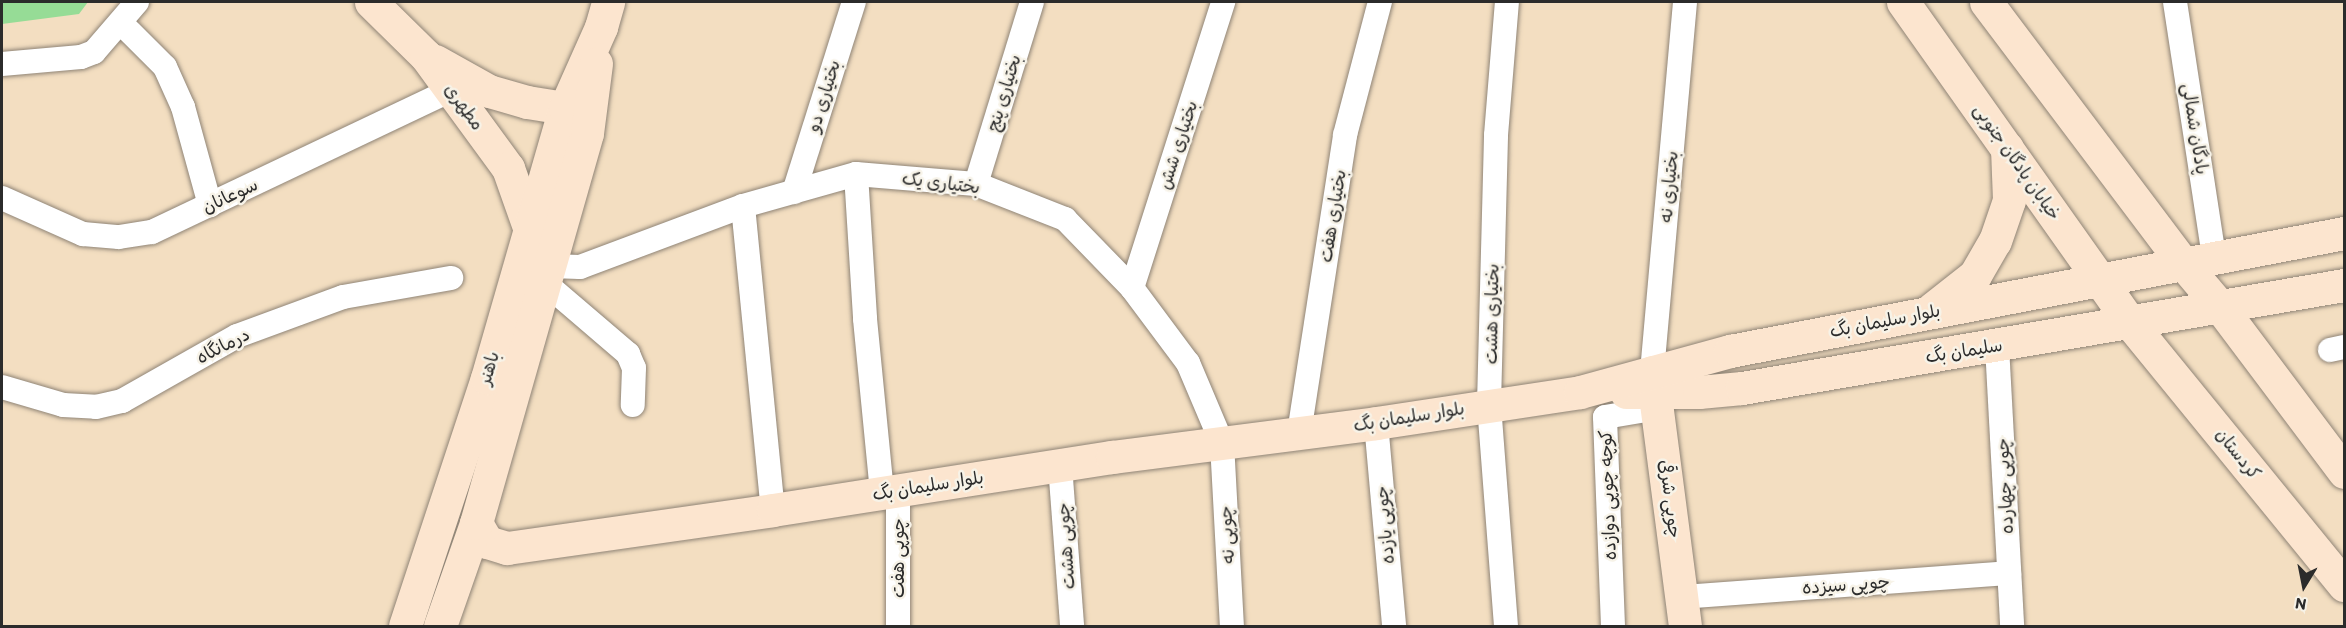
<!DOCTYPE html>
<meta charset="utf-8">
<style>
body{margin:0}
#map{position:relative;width:2346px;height:628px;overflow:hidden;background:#f3dec1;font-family:Itim,"Playpen Sans Arabic",sans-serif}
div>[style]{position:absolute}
.green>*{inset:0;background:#96dc96}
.roads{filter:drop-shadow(0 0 2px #8f8476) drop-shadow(0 0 2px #8f8476)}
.street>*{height:24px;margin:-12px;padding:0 12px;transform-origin:12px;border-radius:12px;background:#fff}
.secondary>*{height:33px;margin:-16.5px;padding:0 16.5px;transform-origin:16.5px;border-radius:16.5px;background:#fce5cf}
span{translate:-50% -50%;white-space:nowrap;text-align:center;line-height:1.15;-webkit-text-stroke:5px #f7f3e8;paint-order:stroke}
.street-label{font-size:18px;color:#2b2b2b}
.frame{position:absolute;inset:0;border:3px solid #2b2b2b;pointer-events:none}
.north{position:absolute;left:2274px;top:556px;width:60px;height:60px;-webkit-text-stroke:4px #f7f3e8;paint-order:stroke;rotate:190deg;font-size:16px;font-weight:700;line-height:24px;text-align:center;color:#2b2b2b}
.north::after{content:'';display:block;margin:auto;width:21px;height:27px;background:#2b2b2b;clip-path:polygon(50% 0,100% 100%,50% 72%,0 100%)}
</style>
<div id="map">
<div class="green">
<div style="clip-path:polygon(2px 2px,88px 2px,79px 14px,2px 24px)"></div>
</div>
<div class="roads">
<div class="street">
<div style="left:2175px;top:2px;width:257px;rotate:81.3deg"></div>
<div style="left:121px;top:23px;width:62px;rotate:45deg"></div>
<div style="left:165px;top:67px;width:44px;rotate:65.8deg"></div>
<div style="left:183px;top:107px;width:102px;rotate:74.6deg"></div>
<div style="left:2px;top:64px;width:79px;rotate:-5.1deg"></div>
<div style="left:81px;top:57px;width:14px;rotate:-21deg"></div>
<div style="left:94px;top:52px;width:66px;rotate:-49.3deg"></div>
<div style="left:856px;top:174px;width:145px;rotate:86.4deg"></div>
<div style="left:865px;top:319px;width:175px;rotate:84.4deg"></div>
<div style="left:976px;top:184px;width:190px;rotate:-72.9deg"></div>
<div style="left:794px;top:192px;width:199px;rotate:-72.5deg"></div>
<div style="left:2px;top:198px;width:89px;rotate:24deg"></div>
<div style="left:83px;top:234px;width:36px;rotate:5deg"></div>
<div style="left:119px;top:237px;width:33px;rotate:-9deg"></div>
<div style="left:152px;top:232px;width:331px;rotate:-25.4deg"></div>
<div style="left:743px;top:206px;width:305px;rotate:84.4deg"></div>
<div style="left:549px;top:266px;width:31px;rotate:2deg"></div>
<div style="left:580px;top:267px;width:174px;rotate:-20.5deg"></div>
<div style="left:743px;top:206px;width:117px;rotate:-15.8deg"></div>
<div style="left:856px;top:174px;width:120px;rotate:4.8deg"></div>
<div style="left:976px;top:184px;width:96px;rotate:21.5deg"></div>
<div style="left:1065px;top:219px;width:96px;rotate:45.8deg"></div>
<div style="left:1132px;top:288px;width:94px;rotate:53.3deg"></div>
<div style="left:1188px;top:363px;width:87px;rotate:67deg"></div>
<div style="left:1222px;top:443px;width:183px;rotate:86.9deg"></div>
<div style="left:544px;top:282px;width:111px;rotate:40.6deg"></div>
<div style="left:628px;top:354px;width:15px;rotate:67deg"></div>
<div style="left:634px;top:368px;width:37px;rotate:92deg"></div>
<div style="left:1132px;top:288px;width:300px;rotate:-72.3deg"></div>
<div style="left:1997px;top:346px;width:280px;rotate:86.9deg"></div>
<div style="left:2330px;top:350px;width:14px;rotate:-12deg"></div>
<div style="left:1652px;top:372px;width:371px;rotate:-84.9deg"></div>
<div style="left:2px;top:387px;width:64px;rotate:16.4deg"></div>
<div style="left:63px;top:405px;width:33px;rotate:3deg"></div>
<div style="left:96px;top:407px;width:27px;rotate:-13deg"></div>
<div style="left:122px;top:401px;width:132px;rotate:-29.5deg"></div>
<div style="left:237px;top:336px;width:113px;rotate:-20.2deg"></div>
<div style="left:343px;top:297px;width:110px;rotate:-10deg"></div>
<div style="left:1376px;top:423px;width:204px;rotate:84.9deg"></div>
<div style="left:1299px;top:433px;width:302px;rotate:-81.2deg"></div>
<div style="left:1345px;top:135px;width:138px;rotate:-75.3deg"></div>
<div style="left:1060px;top:465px;width:161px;rotate:85.7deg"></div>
<div style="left:898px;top:490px;width:136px;rotate:90deg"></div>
<div style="left:1682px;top:597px;width:328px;rotate:-4.2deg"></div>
<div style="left:1506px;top:626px;width:223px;rotate:-94.4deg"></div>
<div style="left:1489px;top:404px;width:269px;rotate:-88.5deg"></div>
<div style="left:1496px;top:135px;width:133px;rotate:-85.3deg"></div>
<div style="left:1613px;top:626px;width:209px;rotate:-92.2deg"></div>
<div style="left:1605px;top:417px;width:54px;rotate:-9.6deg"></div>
</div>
<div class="secondary">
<div style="left:371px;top:2px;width:77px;rotate:44.5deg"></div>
<div style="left:426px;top:56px;width:139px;rotate:53.8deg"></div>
<div style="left:508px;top:168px;width:66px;rotate:70.5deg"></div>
<div style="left:1903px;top:2px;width:395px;rotate:54.7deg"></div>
<div style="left:2131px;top:324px;width:337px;rotate:50.8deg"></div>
<div style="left:1986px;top:2px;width:326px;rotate:53deg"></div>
<div style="left:2182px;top:262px;width:60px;rotate:49.7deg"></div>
<div style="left:2221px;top:308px;width:205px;rotate:53.1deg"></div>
<div style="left:435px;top:61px;width:62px;rotate:29.1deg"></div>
<div style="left:489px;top:91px;width:40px;rotate:16deg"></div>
<div style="left:527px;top:102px;width:38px;rotate:9deg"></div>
<div style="left:565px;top:108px;width:21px;rotate:37deg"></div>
<div style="left:1932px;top:309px;width:55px;rotate:-38.3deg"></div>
<div style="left:1975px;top:275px;width:39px;rotate:-60deg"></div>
<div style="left:1995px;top:241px;width:43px;rotate:-71.1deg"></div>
<div style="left:2009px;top:200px;width:52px;rotate:-92.2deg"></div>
<div style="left:1652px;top:372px;width:256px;rotate:82.6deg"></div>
<div style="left:1626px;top:392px;width:73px"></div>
<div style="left:1699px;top:392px;width:43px;rotate:-5.3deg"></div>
<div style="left:1742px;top:388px;width:611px;rotate:-9.71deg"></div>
<div style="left:476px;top:523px;width:22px;rotate:60deg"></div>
<div style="left:487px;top:542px;width:21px;rotate:17deg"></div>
<div style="left:507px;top:548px;width:269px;rotate:-8.1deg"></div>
<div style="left:773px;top:510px;width:343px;rotate:-8.9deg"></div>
<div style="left:1112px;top:457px;width:266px;rotate:-7.3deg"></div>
<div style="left:1376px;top:423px;width:206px;rotate:-8.6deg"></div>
<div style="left:1580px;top:392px;width:156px;rotate:-15.3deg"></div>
<div style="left:1730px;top:351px;width:625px;rotate:-10.88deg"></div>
<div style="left:405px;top:626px;width:261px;rotate:-71.7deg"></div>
<div style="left:487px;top:378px;width:281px;rotate:-73.9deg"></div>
<div style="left:565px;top:108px;width:89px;rotate:-66deg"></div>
<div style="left:601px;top:27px;width:26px;rotate:-74deg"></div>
<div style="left:440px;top:626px;width:109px;rotate:-70.7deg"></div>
<div style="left:476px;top:523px;width:405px;rotate:-74.1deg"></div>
<div style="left:587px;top:133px;width:70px;rotate:-82.6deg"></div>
</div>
</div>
<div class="street-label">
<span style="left:1004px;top:93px;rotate:-73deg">بختیاری پنج</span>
<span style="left:824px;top:96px;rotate:-73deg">بختیاری دو</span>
<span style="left:464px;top:107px;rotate:54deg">مطهری</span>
<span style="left:2195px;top:129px;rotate:81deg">پادگان شمالی</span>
<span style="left:1178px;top:145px;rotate:-72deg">بختیاری شش</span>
<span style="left:2017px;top:162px;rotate:55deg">خیابان پادگان جنوبی</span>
<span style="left:941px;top:183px;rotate:7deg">بختیاری یک</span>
<span style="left:1669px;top:187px;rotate:-85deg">بختیاری نه</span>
<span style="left:230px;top:196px;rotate:-25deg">سوعانان</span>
<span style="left:1333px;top:216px;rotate:-81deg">بختیاری هفت</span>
<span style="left:1492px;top:314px;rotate:-89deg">بختیاری هشت</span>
<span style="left:1885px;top:321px;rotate:-11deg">بلوار سلیمان بگ</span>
<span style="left:223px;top:346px;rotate:-27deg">درمانگاه</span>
<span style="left:1964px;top:351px;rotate:-9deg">سلیمان بگ</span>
<span style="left:489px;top:368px;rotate:-73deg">باهنر</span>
<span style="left:1409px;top:417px;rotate:-9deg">بلوار سلیمان بگ</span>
<span style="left:2238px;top:454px;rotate:51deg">کردستان</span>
<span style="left:928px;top:486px;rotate:-9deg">بلوار سلیمان بگ</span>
<span style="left:2005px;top:486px;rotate:-93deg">چوپی چهارده</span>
<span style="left:1608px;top:495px;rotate:-92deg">کوچه چوپی دوازده</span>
<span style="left:1670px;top:499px;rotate:83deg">چوپی شرقی</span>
<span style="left:1385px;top:525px;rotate:-95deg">چوپی یازده</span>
<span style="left:1227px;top:535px;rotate:-93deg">چوپی نه</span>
<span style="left:1066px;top:546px;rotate:-94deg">چوپی هشت</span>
<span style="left:898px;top:558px;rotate:-90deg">چوپی هفت</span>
<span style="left:1846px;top:585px;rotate:-4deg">چوپی سیزده</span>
</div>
<div class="frame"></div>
<div class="north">N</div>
</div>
